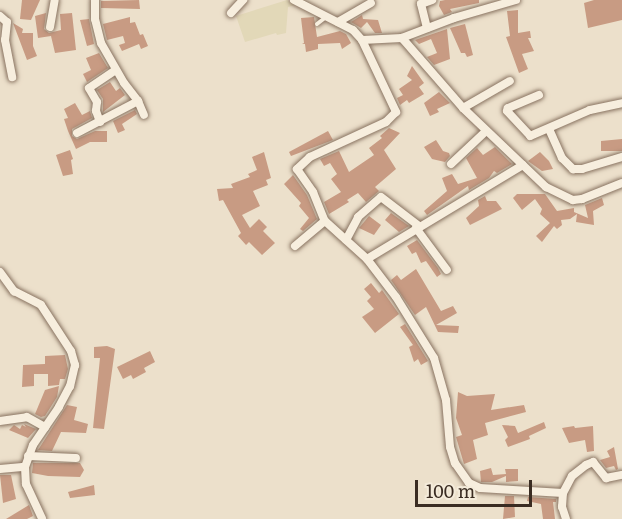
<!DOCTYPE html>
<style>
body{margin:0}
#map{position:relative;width:622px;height:519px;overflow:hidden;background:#ece0cb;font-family:Literata,serif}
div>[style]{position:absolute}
.farmland>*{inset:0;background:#e2d8b8}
.building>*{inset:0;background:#c89b83}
.roads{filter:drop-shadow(0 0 2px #887260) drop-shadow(0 0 2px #887260)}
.service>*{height:4px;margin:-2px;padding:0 2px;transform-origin:2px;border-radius:2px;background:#f7eede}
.minor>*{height:8px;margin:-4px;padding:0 4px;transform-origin:4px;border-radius:4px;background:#f7eede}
span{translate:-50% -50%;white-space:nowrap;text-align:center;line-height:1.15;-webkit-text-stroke:5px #f4ebda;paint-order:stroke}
.scale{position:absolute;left:415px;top:480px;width:117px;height:27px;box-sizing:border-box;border:3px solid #3a2c22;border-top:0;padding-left:8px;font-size:18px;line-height:21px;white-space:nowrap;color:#3a2c22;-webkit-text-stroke:4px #f4ebda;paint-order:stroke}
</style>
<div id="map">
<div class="farmland">
<div style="clip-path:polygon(287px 0,296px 5px,288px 7px,286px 33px,277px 35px,276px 33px,245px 42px,236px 16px)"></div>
</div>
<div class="building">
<div style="clip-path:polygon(22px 0,40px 0,31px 20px,20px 19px)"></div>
<div style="clip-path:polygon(139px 0,140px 9px,101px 8px,101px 1px)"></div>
<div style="clip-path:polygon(445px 0,479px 0,479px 3px,450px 9px,452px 12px,444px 15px,439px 6px,440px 1px)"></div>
<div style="clip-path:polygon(594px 0,622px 0,622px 20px,588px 28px,584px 3px)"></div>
<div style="clip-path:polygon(518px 10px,518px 33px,530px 31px,531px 38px,528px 38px,534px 51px,522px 54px,528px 69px,519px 73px,506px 37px,510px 36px,507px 11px)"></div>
<div style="clip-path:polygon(46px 13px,44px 29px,49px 33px,61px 30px,60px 14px,72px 13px,76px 50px,55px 53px,51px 36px,38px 38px,35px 16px)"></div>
<div style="clip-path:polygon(362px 15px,363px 19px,378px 20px,382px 33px,375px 33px,367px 22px,361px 28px,351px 22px)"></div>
<div style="clip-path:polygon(130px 17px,130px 23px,135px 22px,140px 35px,143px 34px,148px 46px,141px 49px,139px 44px,122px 51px,119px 45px,125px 43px,123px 36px,107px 40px,103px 24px)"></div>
<div style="clip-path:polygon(314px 17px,317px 37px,340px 31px,346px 34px,351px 43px,342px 49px,340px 43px,318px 44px,318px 49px,306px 52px,305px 44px,302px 44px,304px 43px,301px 18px)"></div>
<div style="clip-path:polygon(89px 19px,94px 44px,87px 46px,80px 20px)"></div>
<div style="clip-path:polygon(13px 23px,23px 29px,22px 33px,33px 33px,33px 46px,37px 56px,27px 60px)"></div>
<div style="clip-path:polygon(465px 24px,473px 55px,467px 57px,465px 53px,461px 53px,450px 28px)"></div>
<div style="clip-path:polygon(447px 29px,450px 59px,434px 65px,427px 57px,437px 53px,431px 39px,419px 44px,415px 40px)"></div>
<div style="clip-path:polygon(99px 53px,108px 68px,87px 82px,83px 74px,91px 70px,86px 58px)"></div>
<div style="clip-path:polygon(412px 66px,424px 83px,419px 87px,424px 94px,409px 103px,407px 100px,400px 105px,397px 98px,403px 95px,399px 89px,412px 80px,407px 76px)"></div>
<div style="clip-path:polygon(110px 82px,116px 91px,120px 88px,125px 95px,103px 112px,103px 99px,97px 90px)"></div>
<div style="clip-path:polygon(439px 92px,450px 103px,437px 109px,439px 112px,430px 116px,424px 103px)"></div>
<div style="clip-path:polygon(75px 103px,82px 115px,90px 111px,92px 118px,72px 129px,72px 136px,77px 139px,95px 131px,107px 131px,107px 142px,90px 142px,76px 149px,68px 131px,64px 119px,68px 118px,64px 109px)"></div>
<div style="clip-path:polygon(135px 110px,137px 114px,122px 124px,125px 130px,118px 133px,113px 121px)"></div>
<div style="clip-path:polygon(389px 128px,400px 133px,384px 150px,396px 169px,375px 187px,379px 191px,366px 202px,358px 193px,347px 200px,349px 202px,329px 214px,324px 202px,341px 192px,331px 179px,337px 174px,330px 163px,324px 166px,320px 159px,339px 151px,349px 172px,374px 155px,369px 148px,382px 138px,380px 136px)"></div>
<div style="clip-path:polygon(328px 131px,333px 140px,291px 156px,289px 152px)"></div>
<div style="clip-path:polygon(622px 139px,622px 151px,601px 151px,601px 141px)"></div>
<div style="clip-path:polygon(436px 140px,443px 151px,449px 153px,450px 156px,445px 162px,432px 159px,424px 147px)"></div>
<div style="clip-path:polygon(495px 147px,512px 164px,497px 173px,494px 171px,489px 178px,469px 190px,468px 186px,427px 215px,424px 211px,447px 191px,442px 178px,452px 174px,458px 184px,477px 178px,466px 158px,477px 148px,483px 155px)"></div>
<div style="clip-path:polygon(70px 150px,73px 159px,71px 160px,73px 174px,63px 176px,56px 155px)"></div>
<div style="clip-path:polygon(264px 152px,271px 178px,266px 180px,268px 185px,253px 191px,260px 206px,242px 215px,250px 228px,259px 219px,267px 227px,263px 231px,275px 243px,262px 255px,249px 242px,246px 245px,238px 236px,241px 233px,223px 200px,219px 201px,217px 189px,233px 188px,231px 184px,250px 177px,248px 174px,257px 170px,252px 157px)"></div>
<div style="clip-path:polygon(540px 152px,549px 161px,553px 169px,542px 171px,528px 161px)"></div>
<div style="clip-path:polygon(293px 175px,307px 195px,317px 219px,303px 231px,300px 229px,309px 218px,299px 206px,301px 203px,284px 184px)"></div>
<div style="clip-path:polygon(517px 194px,545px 194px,557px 211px,574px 208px,574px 212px,588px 218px,585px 205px,602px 198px,604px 205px,593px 211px,594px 225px,576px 222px,577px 214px,570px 219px,561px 220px,562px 225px,557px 229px,554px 226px,542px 242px,536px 236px,550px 223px,540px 214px,542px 209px,535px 199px,522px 210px,513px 198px)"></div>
<div style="clip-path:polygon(485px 196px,487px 201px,496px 201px,502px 209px,470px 225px,466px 218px,479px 206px,478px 200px)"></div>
<div style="clip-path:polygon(391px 213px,409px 226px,399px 232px,385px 220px)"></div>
<div style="clip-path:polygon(369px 216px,381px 225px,374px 235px,359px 228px)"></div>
<div style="clip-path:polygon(417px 240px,438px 268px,441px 274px,437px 277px,426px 261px,421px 263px,416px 252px,412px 254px,407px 246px)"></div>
<div style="clip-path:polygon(416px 269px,441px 311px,453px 306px,457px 313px,436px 325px,459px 326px,458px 333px,438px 332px,426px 307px,415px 315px,391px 280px,397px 275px,401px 280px)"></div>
<div style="clip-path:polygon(371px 283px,379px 293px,382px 290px,399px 314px,375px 333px,362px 317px,374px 309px,367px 301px,371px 297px,364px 289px)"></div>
<div style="clip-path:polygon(405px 324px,428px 361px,421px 365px,418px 359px,414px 362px,409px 347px,413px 345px,400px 327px)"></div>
<div style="clip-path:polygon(107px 346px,115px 349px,104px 429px,93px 428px,100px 358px,94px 358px,94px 347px)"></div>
<div style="clip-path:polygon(150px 351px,155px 362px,144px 368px,146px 372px,133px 379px,131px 375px,123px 379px,117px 367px)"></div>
<div style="clip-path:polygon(65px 355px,68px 369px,65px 379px,60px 379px,59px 385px,48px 386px,48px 374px,34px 374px,34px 386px,22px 387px,23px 365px,45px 364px,45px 356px)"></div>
<div style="clip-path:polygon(59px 386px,57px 397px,45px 416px,41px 417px,35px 414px,45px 390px)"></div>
<div style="clip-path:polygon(458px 392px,467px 396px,495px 394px,491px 410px,524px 405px,526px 412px,485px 423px,488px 435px,473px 440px,477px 459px,464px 464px,456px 437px,462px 435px,456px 418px)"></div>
<div style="clip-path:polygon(67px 405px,77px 407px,74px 420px,88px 424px,86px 433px,61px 432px,52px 451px,38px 450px)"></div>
<div style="clip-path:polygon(544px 422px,546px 428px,529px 436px,530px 439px,508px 447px,505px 440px,508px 437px,502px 425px,515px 426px,518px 433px)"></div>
<div style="clip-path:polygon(24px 424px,36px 429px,28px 438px,9px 430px,14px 425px,20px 429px,22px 425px,26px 427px)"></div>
<div style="clip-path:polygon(574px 426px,575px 428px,593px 426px,594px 451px,587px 452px,585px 440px,569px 443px,562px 428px)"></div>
<div style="clip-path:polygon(614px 447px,618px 469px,616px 470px,614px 466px,606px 468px,600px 460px,610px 457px,607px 451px)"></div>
<div style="clip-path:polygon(33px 463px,80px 463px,84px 470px,80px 477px,48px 476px,32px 473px)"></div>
<div style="clip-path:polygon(491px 468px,493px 475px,506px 474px,505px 469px,518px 469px,518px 481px,506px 482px,506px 476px,492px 482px,481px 482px,480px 471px)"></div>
<div style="clip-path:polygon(0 475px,11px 475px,16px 499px,3px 503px)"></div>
<div style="clip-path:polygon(94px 485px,95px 495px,70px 498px,68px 492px)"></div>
<div style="clip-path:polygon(505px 496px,514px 496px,515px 517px,503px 519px)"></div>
<div style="clip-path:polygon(528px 497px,556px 499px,556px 502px,553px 502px,555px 519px,543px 519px,541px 504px,527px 501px)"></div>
<div style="clip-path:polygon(29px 505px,33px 516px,27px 519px,6px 519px)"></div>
</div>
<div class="roads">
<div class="service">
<div style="left:317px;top:24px;width:11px;rotate:-38deg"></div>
</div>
<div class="minor">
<div style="left:95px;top:0;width:19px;rotate:90deg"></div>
<div style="left:95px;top:19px;width:25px;rotate:76deg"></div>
<div style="left:101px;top:43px;width:46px;rotate:60.1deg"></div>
<div style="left:124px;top:83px;width:23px;rotate:52deg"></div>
<div style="left:138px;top:101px;width:15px;rotate:67deg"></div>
<div style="left:294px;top:0;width:66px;rotate:27deg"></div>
<div style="left:353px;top:30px;width:13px;rotate:48deg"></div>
<div style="left:362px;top:40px;width:80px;rotate:64.7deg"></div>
<div style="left:396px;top:112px;width:14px;rotate:135deg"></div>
<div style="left:386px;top:122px;width:84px;rotate:155.3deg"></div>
<div style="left:310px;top:157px;width:18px;rotate:137deg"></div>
<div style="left:297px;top:169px;width:28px;rotate:55deg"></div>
<div style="left:313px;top:192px;width:31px;rotate:68deg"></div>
<div style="left:325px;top:221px;width:57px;rotate:42.1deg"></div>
<div style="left:367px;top:259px;width:182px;rotate:-31.1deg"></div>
<div style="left:516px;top:0;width:65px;rotate:163.8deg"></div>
<div style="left:454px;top:18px;width:56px;rotate:159deg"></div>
<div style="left:402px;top:38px;width:93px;rotate:48.9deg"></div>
<div style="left:463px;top:108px;width:115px;rotate:43.6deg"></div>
<div style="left:546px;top:187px;width:30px;rotate:26deg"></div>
<div style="left:573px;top:200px;width:9px;rotate:-6deg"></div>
<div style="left:582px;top:199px;width:43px;rotate:-21.8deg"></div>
<div style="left:231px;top:13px;width:18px;rotate:-47deg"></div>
<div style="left:0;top:16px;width:9px;rotate:41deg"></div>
<div style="left:7px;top:22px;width:18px;rotate:96deg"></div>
<div style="left:5px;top:40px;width:38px;rotate:79deg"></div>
<div style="left:338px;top:22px;width:38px;rotate:-30deg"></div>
<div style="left:50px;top:27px;width:27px;rotate:-80deg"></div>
<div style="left:427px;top:28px;width:25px;rotate:-104deg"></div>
<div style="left:421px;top:4px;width:12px;rotate:-20deg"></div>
<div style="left:362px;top:40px;width:40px;rotate:-2.9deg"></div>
<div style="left:539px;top:95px;width:34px;rotate:157deg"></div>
<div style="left:508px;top:108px;width:3px;rotate:108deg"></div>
<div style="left:507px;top:111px;width:34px;rotate:47deg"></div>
<div style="left:530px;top:136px;width:65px;rotate:-23.4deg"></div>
<div style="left:590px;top:110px;width:33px;rotate:-12deg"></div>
<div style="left:463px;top:108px;width:54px;rotate:-29.9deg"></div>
<div style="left:100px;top:122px;width:12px;rotate:-110deg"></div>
<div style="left:96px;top:111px;width:9px;rotate:-84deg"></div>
<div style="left:97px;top:102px;width:16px;rotate:-120deg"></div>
<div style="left:89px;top:88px;width:32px;rotate:-34deg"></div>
<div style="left:549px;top:129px;width:32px;rotate:66deg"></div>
<div style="left:562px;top:158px;width:16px;rotate:45deg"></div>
<div style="left:573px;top:169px;width:9px"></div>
<div style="left:582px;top:169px;width:42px;rotate:-16.7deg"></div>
<div style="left:77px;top:133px;width:69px;rotate:-27.7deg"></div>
<div style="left:451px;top:164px;width:48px;rotate:-43.3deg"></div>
<div style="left:416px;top:228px;width:52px;rotate:53.6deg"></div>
<div style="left:346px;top:240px;width:26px;rotate:-62deg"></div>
<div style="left:358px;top:217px;width:30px;rotate:-41deg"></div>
<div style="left:381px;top:197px;width:48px;rotate:37.3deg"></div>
<div style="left:295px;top:246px;width:39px;rotate:-40deg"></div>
<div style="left:367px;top:259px;width:48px;rotate:52.7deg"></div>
<div style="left:396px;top:297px;width:72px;rotate:58.1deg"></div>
<div style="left:434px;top:358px;width:44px;rotate:74.1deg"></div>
<div style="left:446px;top:400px;width:47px;rotate:85.1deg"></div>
<div style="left:450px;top:447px;width:17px;rotate:73deg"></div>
<div style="left:455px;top:463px;width:24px;rotate:55deg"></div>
<div style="left:469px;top:483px;width:12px;rotate:24deg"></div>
<div style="left:480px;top:488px;width:83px;rotate:3.4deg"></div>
<div style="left:0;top:272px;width:24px;rotate:54deg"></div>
<div style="left:14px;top:291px;width:30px;rotate:27deg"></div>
<div style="left:41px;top:305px;width:55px;rotate:56.9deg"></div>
<div style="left:71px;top:351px;width:15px;rotate:74deg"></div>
<div style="left:75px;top:365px;width:22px;rotate:103deg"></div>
<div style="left:70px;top:386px;width:24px;rotate:118deg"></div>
<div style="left:59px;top:407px;width:46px;rotate:124.4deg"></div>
<div style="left:33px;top:445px;width:23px;rotate:110deg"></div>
<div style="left:25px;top:467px;width:17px;rotate:87deg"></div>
<div style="left:26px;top:484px;width:38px;rotate:65deg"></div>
<div style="left:0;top:421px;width:27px;rotate:-8deg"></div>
<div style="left:27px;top:417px;width:21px;rotate:29deg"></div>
<div style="left:28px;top:456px;width:48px;rotate:2.4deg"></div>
<div style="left:0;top:469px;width:25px;rotate:-5deg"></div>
<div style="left:566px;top:519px;width:13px;rotate:-108deg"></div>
<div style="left:562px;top:507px;width:14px;rotate:-86deg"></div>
<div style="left:563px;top:493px;width:19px;rotate:-62deg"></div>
<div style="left:572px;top:476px;width:18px;rotate:-38deg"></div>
<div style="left:586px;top:465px;width:8px;rotate:-23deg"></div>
<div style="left:593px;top:462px;width:21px;rotate:51deg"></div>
<div style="left:606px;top:478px;width:16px;rotate:-11deg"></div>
</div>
</div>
<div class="scale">100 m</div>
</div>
